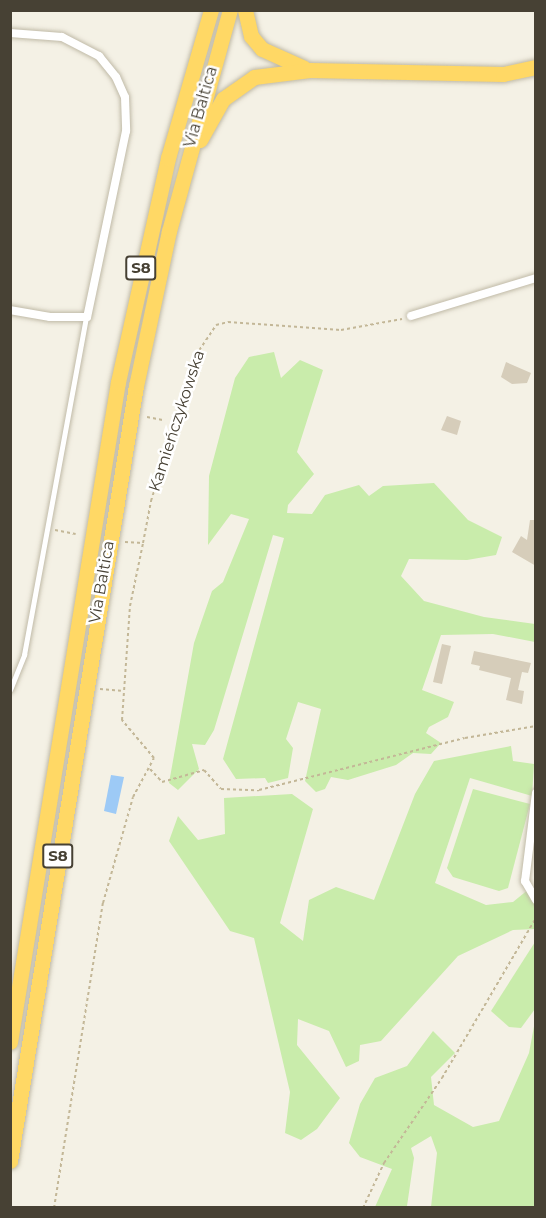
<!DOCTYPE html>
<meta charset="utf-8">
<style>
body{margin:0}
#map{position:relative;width:546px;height:1218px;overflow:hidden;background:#f4f1e5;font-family:Montserrat,sans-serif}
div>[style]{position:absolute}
.green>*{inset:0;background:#c9ecab}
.water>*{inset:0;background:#9dcaf6}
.building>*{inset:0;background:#d6cdba}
.path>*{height:2px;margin-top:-1px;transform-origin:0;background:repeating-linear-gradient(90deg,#c3b797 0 3px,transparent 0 6px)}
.roads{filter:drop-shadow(0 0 2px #c0baa7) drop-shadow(0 0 2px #c0baa7)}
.lane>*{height:4.5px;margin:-2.25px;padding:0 2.25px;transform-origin:2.25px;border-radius:2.25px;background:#fff}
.street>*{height:8px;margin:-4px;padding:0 4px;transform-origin:4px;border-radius:4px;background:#fff}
.highway>*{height:15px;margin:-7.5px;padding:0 7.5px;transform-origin:7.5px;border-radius:7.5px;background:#ffd865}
span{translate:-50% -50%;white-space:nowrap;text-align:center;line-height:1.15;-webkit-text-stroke:5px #fff;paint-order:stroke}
.shield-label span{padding:2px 4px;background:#fff;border:2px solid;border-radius:4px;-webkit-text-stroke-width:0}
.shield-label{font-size:15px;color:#474134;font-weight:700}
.street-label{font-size:16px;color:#474134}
.frame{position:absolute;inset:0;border:12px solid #474134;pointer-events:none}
</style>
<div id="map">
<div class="green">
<div style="clip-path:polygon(274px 352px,281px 378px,300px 360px,323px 370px,297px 452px,314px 474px,288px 505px,287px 513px,312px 514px,325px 495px,359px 485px,369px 496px,383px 486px,434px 483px,468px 520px,502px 537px,496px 555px,467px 560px,409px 559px,401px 576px,424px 601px,484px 617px,535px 624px,535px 642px,493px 634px,441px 635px,422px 690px,454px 702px,448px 717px,429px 727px,426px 733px,441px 743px,431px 754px,413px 753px,396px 765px,348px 780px,331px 777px,325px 789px,316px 792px,305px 781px,321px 709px,298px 702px,286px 739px,293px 748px,288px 778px,268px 783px,265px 778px,236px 779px,223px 759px,284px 538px,273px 535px,214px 730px,205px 745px,192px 744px,199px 769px,178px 790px,169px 783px,194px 643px,212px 591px,223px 582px,249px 519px,231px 514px,208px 545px,209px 476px,235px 378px,249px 357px)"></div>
<div style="clip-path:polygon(511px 746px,513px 761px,534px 764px,532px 796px,470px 778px,435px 883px,486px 905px,513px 902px,529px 889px,535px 895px,535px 929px,513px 930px,458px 956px,381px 1041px,360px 1045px,359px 1061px,346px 1067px,329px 1031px,298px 1019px,297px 1045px,340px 1098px,317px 1129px,301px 1140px,285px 1133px,290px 1092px,254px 938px,230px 931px,169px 841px,178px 816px,198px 840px,225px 834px,224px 798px,292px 794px,313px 809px,280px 923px,303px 941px,309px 900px,336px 887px,374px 900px,415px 794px,434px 761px)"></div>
<div style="clip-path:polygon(473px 789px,530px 804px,508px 888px,499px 891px,453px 877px,447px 868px)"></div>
<div style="clip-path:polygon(535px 942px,535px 1009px,521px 1028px,509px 1027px,491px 1011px)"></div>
<div style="clip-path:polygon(535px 1021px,535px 1207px,431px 1207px,437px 1153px,431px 1136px,411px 1148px,414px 1158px,407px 1206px,375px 1207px,392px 1169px,360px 1157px,349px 1143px,360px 1104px,375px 1078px,407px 1066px,433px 1031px,455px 1053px,431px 1077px,434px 1105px,473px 1127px,499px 1121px,529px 1053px)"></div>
</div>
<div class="water">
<div style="clip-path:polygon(111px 775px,124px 777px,116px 814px,104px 811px)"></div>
</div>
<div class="building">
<div style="clip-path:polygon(506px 362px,531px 373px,527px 383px,512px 384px,501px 377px)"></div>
<div style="clip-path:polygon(447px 416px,461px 421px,457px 435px,441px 430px)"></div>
<div style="clip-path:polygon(530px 520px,536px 520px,536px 566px,512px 552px,521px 536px,527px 540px)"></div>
<div style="clip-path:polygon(442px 644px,451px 646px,442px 684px,433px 682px)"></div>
<div style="clip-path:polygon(474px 651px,531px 663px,528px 673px,522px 672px,518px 690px,524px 691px,522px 704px,506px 700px,511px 678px,479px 670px,480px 666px,471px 664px)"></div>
</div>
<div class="path">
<div style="left:147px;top:417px;width:16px;rotate:11deg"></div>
<div style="left:55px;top:530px;width:21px;rotate:11deg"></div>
<div style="left:125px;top:542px;width:18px;rotate:3deg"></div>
<div style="left:143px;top:543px;width:43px;rotate:-79.2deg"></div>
<div style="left:151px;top:501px;width:153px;rotate:-72.9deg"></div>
<div style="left:196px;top:355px;width:36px;rotate:-56deg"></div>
<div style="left:216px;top:325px;width:12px;rotate:-14deg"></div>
<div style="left:228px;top:322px;width:113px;rotate:4deg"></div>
<div style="left:341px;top:330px;width:62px;rotate:-10.2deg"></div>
<div style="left:100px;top:689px;width:21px;rotate:5deg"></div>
<div style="left:150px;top:769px;width:18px;rotate:47deg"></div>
<div style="left:162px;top:782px;width:44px;rotate:-15.9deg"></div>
<div style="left:204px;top:770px;width:25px;rotate:48deg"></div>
<div style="left:221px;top:789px;width:38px;rotate:2deg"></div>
<div style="left:259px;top:790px;width:212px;rotate:-14.2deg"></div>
<div style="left:465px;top:738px;width:72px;rotate:-9.6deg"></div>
<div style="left:54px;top:1208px;width:309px;rotate:-80.9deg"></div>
<div style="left:103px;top:903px;width:110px;rotate:-74.2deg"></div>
<div style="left:133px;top:797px;width:44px;rotate:-61.7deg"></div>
<div style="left:154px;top:758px;width:50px;rotate:-130.1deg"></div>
<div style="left:122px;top:720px;width:114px;rotate:-86deg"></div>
<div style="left:130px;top:606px;width:64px;rotate:-78.3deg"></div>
<div style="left:363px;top:1208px;width:50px;rotate:-65deg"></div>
<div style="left:384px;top:1163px;width:103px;rotate:-55.7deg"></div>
<div style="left:442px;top:1078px;width:186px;rotate:-59.6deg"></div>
</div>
<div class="roads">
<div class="lane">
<div style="left:10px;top:690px;width:38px;rotate:-68deg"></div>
<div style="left:24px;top:655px;width:344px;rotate:-79.6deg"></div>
</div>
<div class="street">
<div style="left:10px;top:33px;width:52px;rotate:4.4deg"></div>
<div style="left:62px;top:37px;width:42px;rotate:27.2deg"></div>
<div style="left:99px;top:56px;width:27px;rotate:51deg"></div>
<div style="left:116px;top:77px;width:22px;rotate:66deg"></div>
<div style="left:125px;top:97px;width:34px;rotate:88deg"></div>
<div style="left:126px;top:131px;width:190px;rotate:101.8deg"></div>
<div style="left:87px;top:317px;width:37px;rotate:180deg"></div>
<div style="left:50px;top:317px;width:41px;rotate:-170.1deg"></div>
<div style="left:411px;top:316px;width:131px;rotate:-16.9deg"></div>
<div style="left:536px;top:793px;width:89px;rotate:97.1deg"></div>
<div style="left:525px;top:881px;width:22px;rotate:60deg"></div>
</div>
<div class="highway">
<div style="left:245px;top:10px;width:27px;rotate:77deg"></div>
<div style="left:251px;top:36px;width:17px;rotate:50deg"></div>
<div style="left:262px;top:49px;width:46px;rotate:24.3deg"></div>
<div style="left:200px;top:140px;width:47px;rotate:-60.7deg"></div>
<div style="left:223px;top:99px;width:38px;rotate:-35deg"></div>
<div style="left:254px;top:77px;width:56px;rotate:-7.1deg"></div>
<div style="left:310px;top:70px;width:193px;rotate:1.2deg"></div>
<div style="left:503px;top:74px;width:34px;rotate:-12deg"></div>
<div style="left:10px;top:1042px;width:669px;rotate:-80.71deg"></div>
<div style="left:118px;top:382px;width:230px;rotate:-77.4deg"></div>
<div style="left:168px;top:158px;width:154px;rotate:-73.8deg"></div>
<div style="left:10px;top:1161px;width:785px;rotate:-80.77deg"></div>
<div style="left:136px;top:386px;width:158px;rotate:-78deg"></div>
<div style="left:169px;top:231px;width:229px;rotate:-74.6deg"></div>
</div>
</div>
<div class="shield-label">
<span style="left:141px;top:268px">S8</span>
<span style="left:58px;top:856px">S8</span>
</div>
<div class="street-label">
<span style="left:201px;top:107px;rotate:-74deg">Via Baltica</span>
<span style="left:177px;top:421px;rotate:-72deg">Kamieńczykowska</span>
<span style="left:102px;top:582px;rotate:-80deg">Via Baltica</span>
</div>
<div class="frame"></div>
</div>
